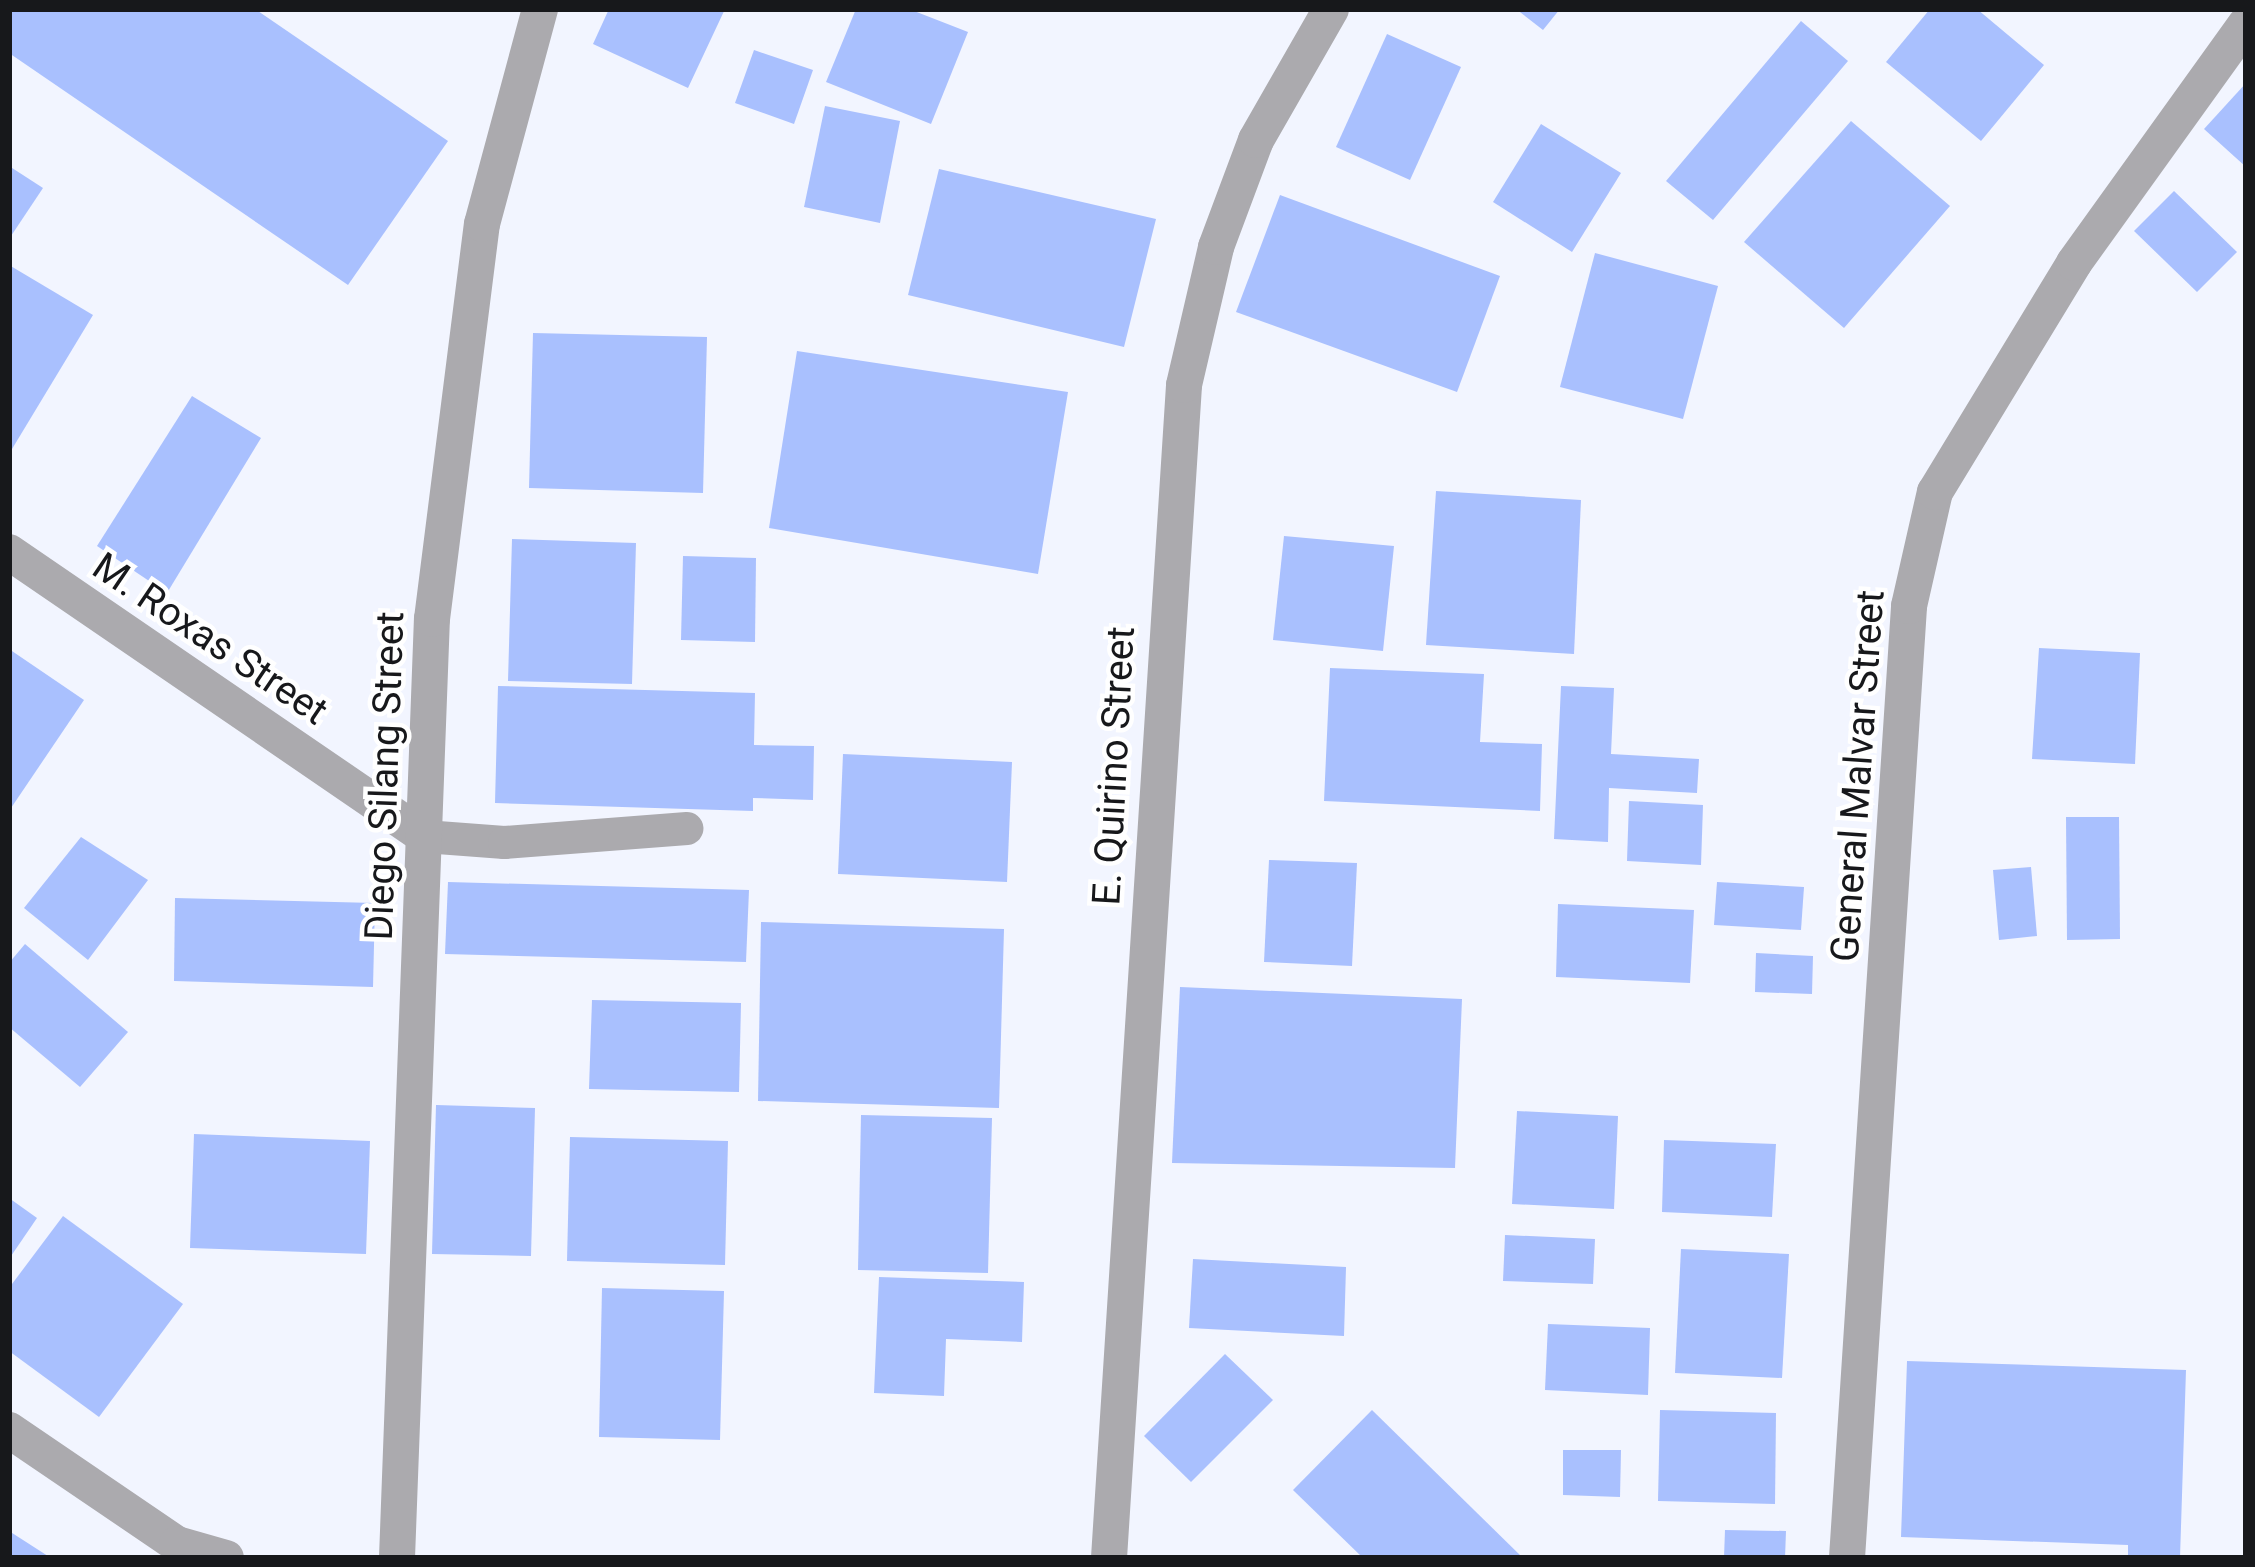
<!DOCTYPE html>
<style>
body{margin:0}
#map{position:relative;width:2255px;height:1567px;overflow:hidden;background:#f2f5ff;font-family:Roboto,sans-serif}
div>[style]{position:absolute}
.building>*{inset:0;background:#a9c0fe}
.service>*{height:33px;margin:-16.5px;padding:0 16.5px;transform-origin:16.5px;border-radius:16.5px;background:#abaaae}
.minor>*{height:36px;margin:-18px;padding:0 18px;transform-origin:18px;border-radius:18px;background:#abaaae}
.tertiary>*{height:36px;margin:-18px;padding:0 18px;transform-origin:18px;border-radius:18px;background:#abaaae}
span{translate:-50% -50%;white-space:nowrap;text-align:center;line-height:1.15;-webkit-text-stroke:9px #fff;paint-order:stroke}
.street-label{font-size:39px;color:#17181b}
.frame{position:absolute;inset:0;border:12px solid #17181b;pointer-events:none}
</style>
<div id="map">
<div class="building">
<div style="clip-path:polygon(9px 9px,255px 9px,448px 141px,348px 285px,9px 53px)"></div>
<div style="clip-path:polygon(609px 9px,725px 9px,688px 88px,593px 44px)"></div>
<div style="clip-path:polygon(856px 9px,909px 9px,968px 32px,931px 124px,826px 82px)"></div>
<div style="clip-path:polygon(1516px 9px,1560px 9px,1543px 30px)"></div>
<div style="clip-path:polygon(1930px 9px,1977px 9px,2044px 65px,1981px 141px,1886px 62px)"></div>
<div style="clip-path:polygon(1801px 21px,1848px 61px,1713px 220px,1666px 181px)"></div>
<div style="clip-path:polygon(1387px 34px,1461px 67px,1410px 180px,1336px 147px)"></div>
<div style="clip-path:polygon(754px 50px,813px 70px,794px 124px,735px 103px)"></div>
<div style="clip-path:polygon(2246px 83px,2246px 167px,2204px 129px)"></div>
<div style="clip-path:polygon(825px 106px,900px 121px,880px 223px,804px 207px)"></div>
<div style="clip-path:polygon(1851px 121px,1950px 206px,1844px 328px,1744px 242px)"></div>
<div style="clip-path:polygon(1541px 124px,1621px 173px,1572px 252px,1493px 202px)"></div>
<div style="clip-path:polygon(9px 166px,43px 188px,9px 239px)"></div>
<div style="clip-path:polygon(939px 169px,1156px 219px,1124px 347px,908px 295px)"></div>
<div style="clip-path:polygon(2174px 191px,2237px 252px,2197px 292px,2134px 231px)"></div>
<div style="clip-path:polygon(1280px 195px,1500px 276px,1457px 392px,1236px 312px)"></div>
<div style="clip-path:polygon(1595px 253px,1718px 286px,1683px 419px,1560px 387px)"></div>
<div style="clip-path:polygon(9px 265px,93px 315px,9px 454px)"></div>
<div style="clip-path:polygon(533px 333px,707px 337px,703px 493px,529px 488px)"></div>
<div style="clip-path:polygon(797px 351px,1068px 392px,1038px 574px,769px 528px)"></div>
<div style="clip-path:polygon(192px 396px,261px 438px,167px 593px,97px 546px)"></div>
<div style="clip-path:polygon(1436px 491px,1581px 500px,1574px 654px,1426px 645px)"></div>
<div style="clip-path:polygon(1284px 536px,1394px 546px,1383px 651px,1273px 640px)"></div>
<div style="clip-path:polygon(512px 539px,636px 543px,632px 684px,508px 681px)"></div>
<div style="clip-path:polygon(683px 556px,756px 558px,755px 642px,681px 640px)"></div>
<div style="clip-path:polygon(2039px 648px,2140px 653px,2135px 764px,2032px 759px)"></div>
<div style="clip-path:polygon(9px 649px,84px 700px,9px 811px)"></div>
<div style="clip-path:polygon(1330px 668px,1484px 674px,1480px 742px,1542px 744px,1540px 811px,1324px 801px)"></div>
<div style="clip-path:polygon(498px 686px,755px 693px,754px 745px,814px 746px,813px 800px,753px 798px,753px 811px,495px 803px)"></div>
<div style="clip-path:polygon(1561px 686px,1614px 688px,1611px 754px,1699px 759px,1697px 793px,1609px 788px,1608px 842px,1554px 839px)"></div>
<div style="clip-path:polygon(843px 754px,1012px 762px,1007px 882px,838px 874px)"></div>
<div style="clip-path:polygon(1629px 801px,1703px 805px,1701px 865px,1627px 861px)"></div>
<div style="clip-path:polygon(2066px 817px,2119px 817px,2120px 939px,2067px 940px)"></div>
<div style="clip-path:polygon(81px 837px,148px 880px,88px 960px,24px 908px)"></div>
<div style="clip-path:polygon(1269px 860px,1357px 863px,1352px 966px,1264px 962px)"></div>
<div style="clip-path:polygon(2031px 867px,2037px 936px,1999px 940px,1993px 870px)"></div>
<div style="clip-path:polygon(448px 882px,749px 890px,746px 962px,445px 954px)"></div>
<div style="clip-path:polygon(1717px 882px,1804px 887px,1801px 930px,1714px 925px)"></div>
<div style="clip-path:polygon(175px 898px,375px 903px,373px 987px,174px 981px)"></div>
<div style="clip-path:polygon(1558px 904px,1694px 910px,1690px 983px,1556px 977px)"></div>
<div style="clip-path:polygon(761px 922px,1004px 929px,999px 1108px,758px 1101px)"></div>
<div style="clip-path:polygon(25px 944px,128px 1032px,80px 1087px,9px 1027px,9px 963px)"></div>
<div style="clip-path:polygon(1756px 953px,1813px 956px,1812px 994px,1755px 992px)"></div>
<div style="clip-path:polygon(1180px 987px,1462px 999px,1455px 1168px,1172px 1163px)"></div>
<div style="clip-path:polygon(592px 1000px,741px 1003px,739px 1092px,589px 1089px)"></div>
<div style="clip-path:polygon(436px 1105px,535px 1108px,531px 1256px,432px 1254px)"></div>
<div style="clip-path:polygon(1517px 1111px,1618px 1116px,1614px 1209px,1512px 1204px)"></div>
<div style="clip-path:polygon(861px 1115px,992px 1118px,988px 1273px,858px 1270px)"></div>
<div style="clip-path:polygon(194px 1134px,370px 1141px,366px 1254px,190px 1248px)"></div>
<div style="clip-path:polygon(570px 1137px,728px 1141px,725px 1265px,567px 1261px)"></div>
<div style="clip-path:polygon(1664px 1140px,1776px 1144px,1772px 1217px,1662px 1212px)"></div>
<div style="clip-path:polygon(9px 1198px,37px 1218px,9px 1259px)"></div>
<div style="clip-path:polygon(63px 1216px,183px 1304px,99px 1417px,9px 1351px,9px 1288px)"></div>
<div style="clip-path:polygon(1505px 1235px,1595px 1239px,1593px 1284px,1503px 1281px)"></div>
<div style="clip-path:polygon(1681px 1249px,1789px 1254px,1782px 1378px,1675px 1373px)"></div>
<div style="clip-path:polygon(1193px 1259px,1346px 1267px,1344px 1336px,1189px 1328px)"></div>
<div style="clip-path:polygon(879px 1277px,1024px 1282px,1022px 1342px,946px 1339px,944px 1396px,874px 1393px)"></div>
<div style="clip-path:polygon(602px 1288px,724px 1291px,720px 1440px,599px 1437px)"></div>
<div style="clip-path:polygon(1548px 1324px,1650px 1328px,1648px 1395px,1545px 1390px)"></div>
<div style="clip-path:polygon(1225px 1354px,1273px 1400px,1191px 1482px,1144px 1436px)"></div>
<div style="clip-path:polygon(1907px 1361px,2186px 1370px,2180px 1558px,2128px 1558px,2128px 1545px,1901px 1537px)"></div>
<div style="clip-path:polygon(1372px 1410px,1523px 1558px,1363px 1558px,1293px 1490px)"></div>
<div style="clip-path:polygon(1660px 1410px,1776px 1413px,1775px 1504px,1658px 1501px)"></div>
<div style="clip-path:polygon(1563px 1450px,1621px 1450px,1620px 1497px,1563px 1495px)"></div>
<div style="clip-path:polygon(1725px 1530px,1786px 1531px,1785px 1558px,1724px 1558px)"></div>
<div style="clip-path:polygon(9px 1531px,51px 1558px,9px 1558px)"></div>
</div>
<div class="service">
<div style="left:424px;top:836px;width:80px;rotate:4.3deg"></div>
<div style="left:504px;top:842px;width:183px;rotate:-4.4deg"></div>
</div>
<div class="minor">
<div style="left:9px;top:552px;width:503px;rotate:34.39deg"></div>
<div style="left:397px;top:1558px;width:940px;rotate:-87.87deg"></div>
<div style="left:432px;top:619px;width:398px;rotate:-82.8deg"></div>
<div style="left:482px;top:224px;width:223px;rotate:-74.9deg"></div>
<div style="left:1109px;top:1558px;width:1175px;rotate:-86.34deg"></div>
<div style="left:1184px;top:385px;width:142px;rotate:-76.9deg"></div>
<div style="left:1216px;top:247px;width:114px;rotate:-69.5deg"></div>
<div style="left:1256px;top:140px;width:151px;rotate:-60.2deg"></div>
<div style="left:1847px;top:1558px;width:954px;rotate:-86.27deg"></div>
<div style="left:1909px;top:606px;width:117px;rotate:-77.2deg"></div>
<div style="left:1935px;top:492px;width:268px;rotate:-58.7deg"></div>
<div style="left:2074px;top:263px;width:294px;rotate:-54.3deg"></div>
</div>
<div class="tertiary">
<div style="left:9px;top:1430px;width:203px;rotate:34.2deg"></div>
<div style="left:177px;top:1544px;width:51px;rotate:15.9deg"></div>
</div>
<div class="street-label">
<span style="left:210px;top:639px;rotate:34deg">M. Roxas Street</span>
<span style="left:1114px;top:766px;rotate:-87deg">E. Quirino Street</span>
<span style="left:385px;top:776px;rotate:-88deg">Diego Silang Street</span>
<span style="left:1858px;top:776px;rotate:-86deg">General Malvar Street</span>
</div>
<div class="frame"></div>
</div>
